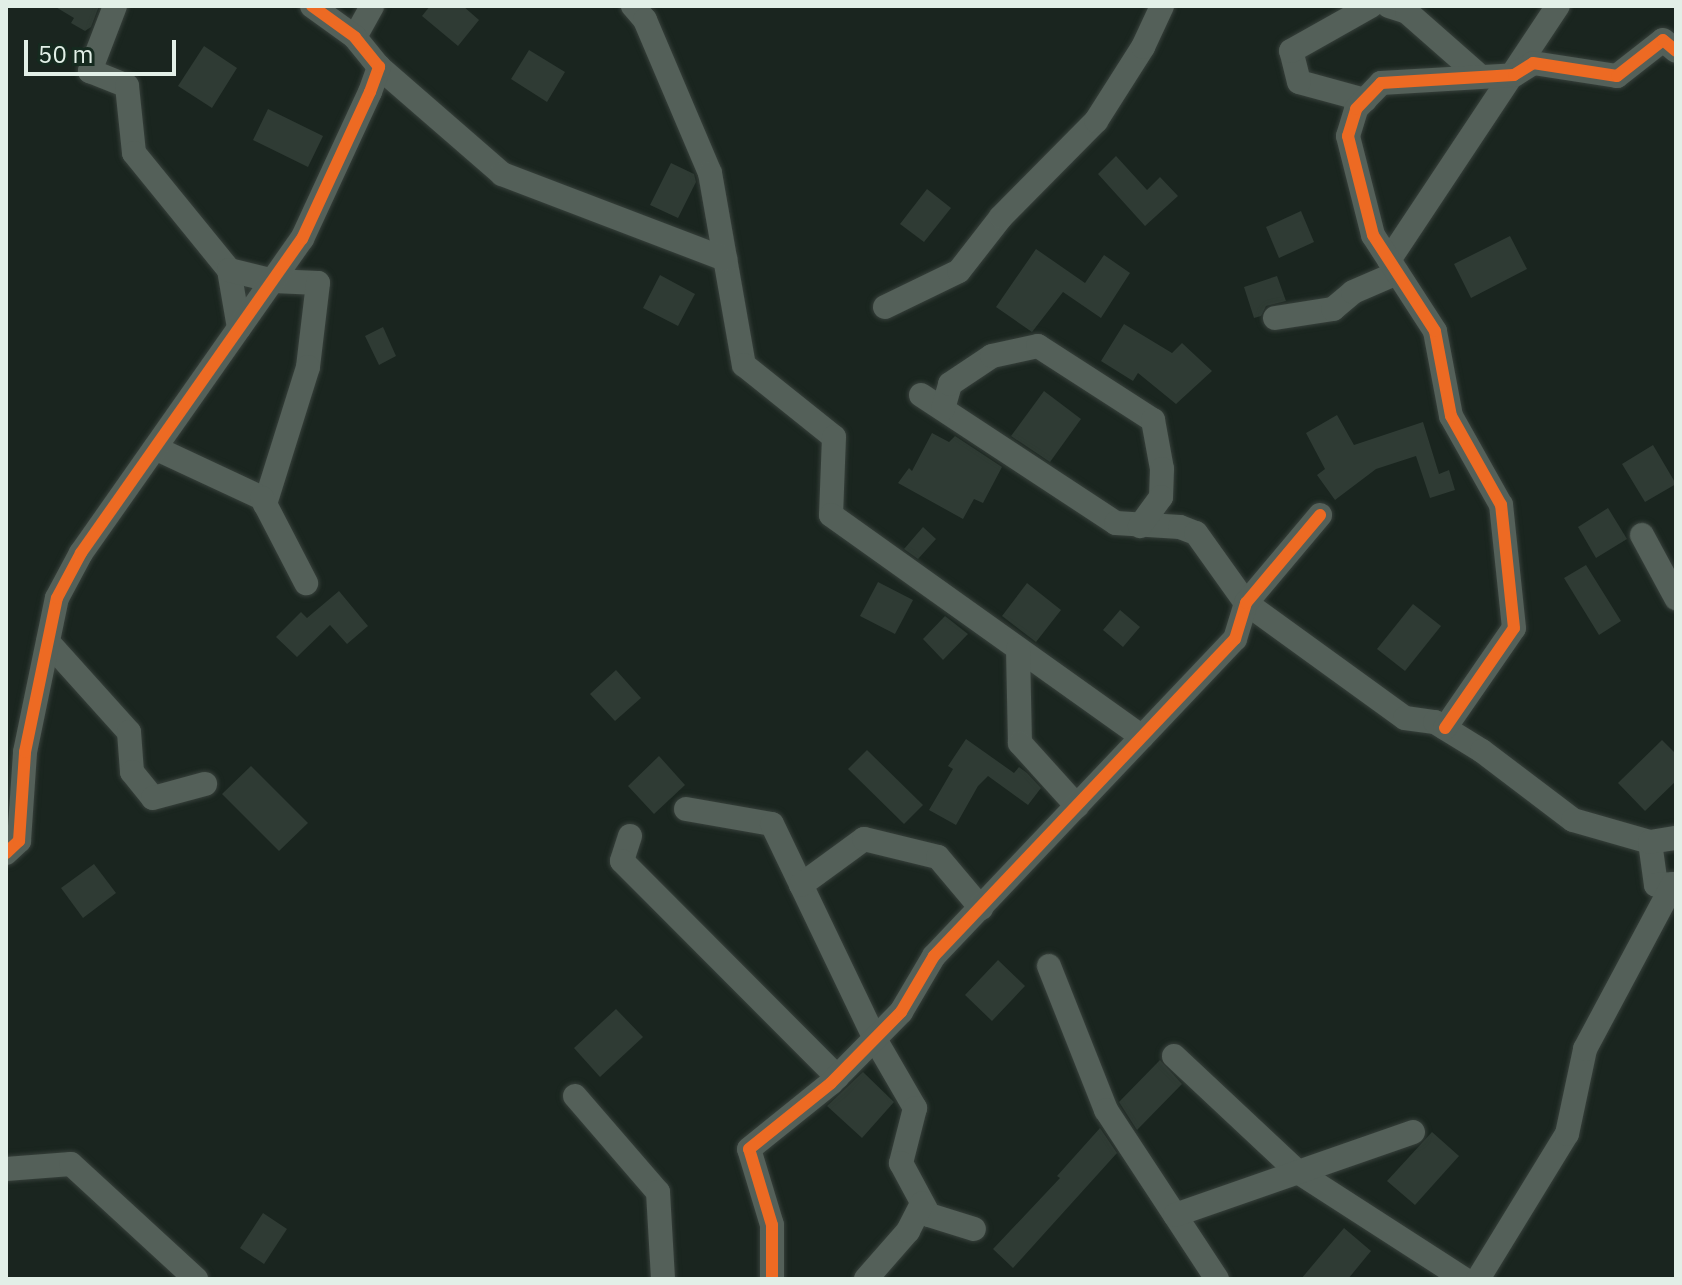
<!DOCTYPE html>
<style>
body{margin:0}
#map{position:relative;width:1682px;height:1285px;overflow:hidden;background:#1a251f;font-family:"IBM Plex Sans",sans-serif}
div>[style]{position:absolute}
.building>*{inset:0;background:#2f3b34}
.roads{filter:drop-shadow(0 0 2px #37403b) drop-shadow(0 0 2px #37403b)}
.minor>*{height:24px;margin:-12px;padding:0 12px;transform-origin:12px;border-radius:12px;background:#546059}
.cycleway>*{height:12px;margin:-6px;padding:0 6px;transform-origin:6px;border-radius:6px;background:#ed6a23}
span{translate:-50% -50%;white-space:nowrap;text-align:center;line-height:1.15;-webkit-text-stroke:7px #152a1f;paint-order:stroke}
.frame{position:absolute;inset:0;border:8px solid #e2efe7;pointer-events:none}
.scale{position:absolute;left:24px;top:40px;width:152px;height:36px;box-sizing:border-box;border:4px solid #e2efe7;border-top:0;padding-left:10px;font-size:24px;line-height:28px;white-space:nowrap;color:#e2efe7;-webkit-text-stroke:6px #152a1f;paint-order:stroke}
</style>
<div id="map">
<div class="building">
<div style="clip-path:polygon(54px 6px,99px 6px,91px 27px,85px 31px,71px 23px,74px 18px)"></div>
<div style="clip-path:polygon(430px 6px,463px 6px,479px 20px,458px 46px,422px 16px)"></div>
<div style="clip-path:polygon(204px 46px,237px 68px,212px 108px,178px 86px)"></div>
<div style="clip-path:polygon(529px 50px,565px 72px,547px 102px,511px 79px)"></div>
<div style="clip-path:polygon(268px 109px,323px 136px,308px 167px,253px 140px)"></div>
<div style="clip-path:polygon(1116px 156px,1147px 190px,1160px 177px,1178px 196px,1145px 226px,1098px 174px)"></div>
<div style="clip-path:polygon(671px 163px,694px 174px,696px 182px,678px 218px,650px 205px)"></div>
<div style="clip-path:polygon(927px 189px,951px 208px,924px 242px,900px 224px)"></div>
<div style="clip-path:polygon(1301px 211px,1314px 242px,1279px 258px,1266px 227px)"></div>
<div style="clip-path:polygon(1510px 236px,1527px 269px,1471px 298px,1454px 264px)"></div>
<div style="clip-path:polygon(1036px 249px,1085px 283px,1104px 255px,1130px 273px,1101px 318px,1063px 292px,1032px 332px,996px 307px)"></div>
<div style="clip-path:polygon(660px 275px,695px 294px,678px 326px,643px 308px)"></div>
<div style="clip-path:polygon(1277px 276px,1286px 301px,1266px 306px,1261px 316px,1254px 318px,1244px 287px)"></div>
<div style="clip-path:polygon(1124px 324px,1172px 353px,1182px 343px,1212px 371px,1176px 404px,1138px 373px,1133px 381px,1101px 361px)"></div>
<div style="clip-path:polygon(383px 327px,396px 356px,379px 365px,365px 336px)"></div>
<div style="clip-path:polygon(1044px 391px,1081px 419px,1050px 462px,1011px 436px)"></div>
<div style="clip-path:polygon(1337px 415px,1354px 445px,1423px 422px,1439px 474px,1449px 470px,1455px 490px,1430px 498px,1416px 456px,1376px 469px,1335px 500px,1317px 475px,1325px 469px,1306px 433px)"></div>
<div style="clip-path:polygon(932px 433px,949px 442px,955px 436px,1002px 467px,983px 503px,974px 499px,963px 519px,898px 483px,909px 468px,912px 471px)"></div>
<div style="clip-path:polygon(1653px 445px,1676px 484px,1645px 502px,1622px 464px)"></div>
<div style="clip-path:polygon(1608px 508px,1627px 539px,1596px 558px,1578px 527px)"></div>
<div style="clip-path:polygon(923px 527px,936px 539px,918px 559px,904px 549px)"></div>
<div style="clip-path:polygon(1586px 565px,1621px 621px,1599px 635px,1564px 578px)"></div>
<div style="clip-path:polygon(878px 582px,913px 600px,895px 634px,860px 616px)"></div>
<div style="clip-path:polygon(1027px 583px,1061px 610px,1036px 642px,1002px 616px)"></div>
<div style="clip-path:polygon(339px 591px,368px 626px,347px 644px,330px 625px,297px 657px,276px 637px,301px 612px,307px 618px)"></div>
<div style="clip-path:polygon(1413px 604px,1441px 626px,1405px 671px,1377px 649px)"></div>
<div style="clip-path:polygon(1120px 610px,1140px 627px,1123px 647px,1103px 630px)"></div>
<div style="clip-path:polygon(945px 616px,968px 634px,943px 660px,923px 639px)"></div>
<div style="clip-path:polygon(616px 670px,641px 698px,615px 721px,590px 694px)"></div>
<div style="clip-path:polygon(966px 739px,1014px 773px,1019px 767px,1027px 773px,1041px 788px,1028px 805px,988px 776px,978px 786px,956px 825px,929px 810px,953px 769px,948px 766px)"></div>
<div style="clip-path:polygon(1662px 740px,1676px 754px,1676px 781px,1645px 811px,1618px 783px)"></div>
<div style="clip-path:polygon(867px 750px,923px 805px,904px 824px,848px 769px)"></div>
<div style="clip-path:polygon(659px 756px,685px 785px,654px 814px,628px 786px)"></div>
<div style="clip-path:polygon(251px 766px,308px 823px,279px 851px,222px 794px)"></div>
<div style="clip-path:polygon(94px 864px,116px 893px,83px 918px,61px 888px)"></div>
<div style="clip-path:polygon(998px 960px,1025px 986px,992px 1021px,965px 995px)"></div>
<div style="clip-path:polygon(616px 1009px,643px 1037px,600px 1077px,574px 1048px)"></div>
<div style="clip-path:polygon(1160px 1060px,1182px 1084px,1137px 1130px,1119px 1102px)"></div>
<div style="clip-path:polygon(863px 1072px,894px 1102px,862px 1138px,827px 1106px)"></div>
<div style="clip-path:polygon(1100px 1128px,1117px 1153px,1013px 1268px,993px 1249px,1060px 1178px,1057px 1176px)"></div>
<div style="clip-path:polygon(1432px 1132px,1459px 1156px,1415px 1205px,1387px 1181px)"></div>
<div style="clip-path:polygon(263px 1213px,287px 1229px,264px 1264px,240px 1248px)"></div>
<div style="clip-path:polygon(1344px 1228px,1371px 1251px,1348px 1279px,1301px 1279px)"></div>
</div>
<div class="roads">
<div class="minor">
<div style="left:115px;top:6px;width:70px;rotate:111deg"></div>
<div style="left:90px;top:71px;width:40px;rotate:22deg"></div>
<div style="left:127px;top:86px;width:67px;rotate:84deg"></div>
<div style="left:134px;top:153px;width:151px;rotate:50.9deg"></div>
<div style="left:229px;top:270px;width:59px;rotate:80.2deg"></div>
<div style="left:633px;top:6px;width:18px;rotate:49deg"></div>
<div style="left:645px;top:20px;width:166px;rotate:67deg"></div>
<div style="left:710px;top:173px;width:195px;rotate:80deg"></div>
<div style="left:744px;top:365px;width:115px;rotate:38.7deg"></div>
<div style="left:834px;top:437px;width:78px;rotate:92.2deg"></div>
<div style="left:831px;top:515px;width:382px;rotate:35.5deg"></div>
<div style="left:1389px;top:6px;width:19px;rotate:18deg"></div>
<div style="left:1407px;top:12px;width:98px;rotate:41.3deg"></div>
<div style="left:355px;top:37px;width:35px;rotate:-61deg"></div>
<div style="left:379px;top:67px;width:163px;rotate:41deg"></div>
<div style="left:502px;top:174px;width:239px;rotate:20.9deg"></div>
<div style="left:1365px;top:100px;width:68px;rotate:-164.7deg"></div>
<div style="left:1299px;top:82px;width:32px;rotate:-104deg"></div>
<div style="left:1291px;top:51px;width:92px;rotate:-29.4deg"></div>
<div style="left:1389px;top:260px;width:305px;rotate:-56.4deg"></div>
<div style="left:229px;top:270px;width:46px;rotate:13.7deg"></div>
<div style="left:274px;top:281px;width:44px;rotate:2.6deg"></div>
<div style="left:318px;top:283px;width:85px;rotate:96.8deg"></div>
<div style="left:308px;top:367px;width:144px;rotate:107.4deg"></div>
<div style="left:885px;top:307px;width:82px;rotate:-25.9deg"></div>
<div style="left:959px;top:271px;width:68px;rotate:-52.1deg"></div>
<div style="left:1001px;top:217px;width:135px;rotate:-45.3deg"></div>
<div style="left:1096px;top:121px;width:88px;rotate:-57.6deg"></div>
<div style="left:1143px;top:47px;width:45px;rotate:-65.1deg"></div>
<div style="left:1275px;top:318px;width:59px;rotate:-8.8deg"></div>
<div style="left:1333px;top:309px;width:26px;rotate:-40deg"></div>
<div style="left:1353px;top:292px;width:48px;rotate:-23.4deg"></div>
<div style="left:921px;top:395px;width:233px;rotate:33.3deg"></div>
<div style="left:1116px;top:523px;width:64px;rotate:3.6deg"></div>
<div style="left:1180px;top:527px;width:17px;rotate:21deg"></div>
<div style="left:1196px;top:533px;width:86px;rotate:54.5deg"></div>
<div style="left:1246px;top:603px;width:196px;rotate:35.9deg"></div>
<div style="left:1405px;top:718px;width:30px;rotate:8deg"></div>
<div style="left:1435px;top:722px;width:55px;rotate:31.7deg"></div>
<div style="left:1482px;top:751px;width:114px;rotate:37.2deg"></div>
<div style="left:1573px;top:820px;width:80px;rotate:15.9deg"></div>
<div style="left:1650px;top:842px;width:43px;rotate:82.1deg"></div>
<div style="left:1656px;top:885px;width:20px;rotate:-3deg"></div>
<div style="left:943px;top:409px;width:26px;rotate:-74deg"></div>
<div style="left:950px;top:384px;width:50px;rotate:-33.7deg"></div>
<div style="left:992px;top:356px;width:47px;rotate:-12.3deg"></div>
<div style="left:1038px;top:346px;width:137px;rotate:32.8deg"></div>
<div style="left:1153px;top:420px;width:50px;rotate:79.6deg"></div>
<div style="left:1162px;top:469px;width:28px;rotate:92deg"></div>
<div style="left:1161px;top:497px;width:36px;rotate:126deg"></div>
<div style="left:155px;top:448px;width:118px;rotate:25deg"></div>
<div style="left:262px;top:498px;width:96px;rotate:62.6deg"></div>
<div style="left:1642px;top:535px;width:72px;rotate:61.6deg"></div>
<div style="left:48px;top:642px;width:121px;rotate:48deg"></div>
<div style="left:129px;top:732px;width:40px;rotate:85.7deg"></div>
<div style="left:132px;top:772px;width:33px;rotate:51deg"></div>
<div style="left:153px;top:798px;width:54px;rotate:-15.1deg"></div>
<div style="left:1018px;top:649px;width:94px;rotate:88.8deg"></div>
<div style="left:1020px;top:743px;width:85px;rotate:47.9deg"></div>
<div style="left:1445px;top:728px;width:121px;rotate:-55.4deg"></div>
<div style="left:1514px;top:628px;width:124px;rotate:-96deg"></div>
<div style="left:1501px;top:505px;width:102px;rotate:-119.3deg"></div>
<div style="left:1451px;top:416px;width:86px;rotate:-100.7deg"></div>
<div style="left:1435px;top:331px;width:114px;rotate:-122.9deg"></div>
<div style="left:1373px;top:235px;width:102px;rotate:-104.2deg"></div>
<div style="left:1348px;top:136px;width:28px;rotate:-73deg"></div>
<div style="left:1356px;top:109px;width:36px;rotate:-46deg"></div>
<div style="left:1381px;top:83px;width:133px;rotate:-3.4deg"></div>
<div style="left:1514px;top:75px;width:22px;rotate:-32deg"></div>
<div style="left:1533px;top:63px;width:85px;rotate:8.8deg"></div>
<div style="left:1617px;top:76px;width:58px;rotate:-38deg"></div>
<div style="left:1663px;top:40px;width:17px;rotate:40deg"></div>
<div style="left:686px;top:809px;width:87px;rotate:9.9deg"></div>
<div style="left:772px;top:824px;width:238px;rotate:64.4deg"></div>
<div style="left:875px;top:1039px;width:80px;rotate:59.9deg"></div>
<div style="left:915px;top:1108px;width:57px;rotate:104.3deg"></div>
<div style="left:901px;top:1163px;width:59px;rotate:61.7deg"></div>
<div style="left:929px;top:1215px;width:47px;rotate:17.3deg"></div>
<div style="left:630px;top:836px;width:26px;rotate:108deg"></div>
<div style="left:622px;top:861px;width:305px;rotate:45.1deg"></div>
<div style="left:1650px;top:842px;width:26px;rotate:-9deg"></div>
<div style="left:6px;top:853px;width:18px;rotate:-43deg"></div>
<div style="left:19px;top:841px;width:89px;rotate:-86.1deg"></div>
<div style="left:25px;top:752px;width:157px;rotate:-78.3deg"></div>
<div style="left:57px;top:598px;width:51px;rotate:-61.9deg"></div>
<div style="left:81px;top:553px;width:384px;rotate:-54.9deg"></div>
<div style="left:302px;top:239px;width:162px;rotate:-65.2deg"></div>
<div style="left:370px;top:92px;width:27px;rotate:-70deg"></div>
<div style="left:379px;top:67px;width:38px;rotate:-129deg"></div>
<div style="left:355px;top:37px;width:53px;rotate:-144.2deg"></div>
<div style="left:801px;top:885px;width:78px;rotate:-36.1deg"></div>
<div style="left:864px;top:839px;width:76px;rotate:13.7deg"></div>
<div style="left:938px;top:857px;width:67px;rotate:49.9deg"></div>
<div style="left:1049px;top:966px;width:155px;rotate:68.4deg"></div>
<div style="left:1106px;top:1110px;width:202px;rotate:56.7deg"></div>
<div style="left:1174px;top:1056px;width:170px;rotate:43.1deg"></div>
<div style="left:1298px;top:1172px;width:197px;rotate:32.8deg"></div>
<div style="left:575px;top:1096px;width:127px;rotate:49.2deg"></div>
<div style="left:658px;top:1192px;width:87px;rotate:86.7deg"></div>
<div style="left:6px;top:1169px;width:65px;rotate:-4.4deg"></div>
<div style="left:71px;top:1164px;width:170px;rotate:42.6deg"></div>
<div style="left:1175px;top:1215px;width:252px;rotate:-19.2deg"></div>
<div style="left:772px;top:1279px;width:54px;rotate:-90deg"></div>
<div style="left:772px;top:1225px;width:79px;rotate:-106.8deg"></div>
<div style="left:749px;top:1149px;width:105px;rotate:-38.8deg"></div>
<div style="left:831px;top:1083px;width:100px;rotate:-45.4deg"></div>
<div style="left:901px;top:1012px;width:65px;rotate:-59.5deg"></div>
<div style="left:934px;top:956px;width:437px;rotate:-46.5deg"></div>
<div style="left:1235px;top:639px;width:38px;rotate:-73deg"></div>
<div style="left:1246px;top:603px;width:115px;rotate:-49.9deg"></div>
<div style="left:866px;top:1279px;width:64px;rotate:-48.8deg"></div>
<div style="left:908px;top:1231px;width:31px;rotate:-63deg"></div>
<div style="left:1478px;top:1279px;width:170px;rotate:-58.5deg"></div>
<div style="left:1567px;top:1134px;width:87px;rotate:-78deg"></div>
<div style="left:1585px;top:1049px;width:187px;rotate:-61.9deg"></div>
</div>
</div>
<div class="cycleway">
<div style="left:1445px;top:728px;width:121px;rotate:-55.4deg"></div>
<div style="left:1514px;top:628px;width:124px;rotate:-96deg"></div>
<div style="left:1501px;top:505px;width:102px;rotate:-119.3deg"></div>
<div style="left:1451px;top:416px;width:86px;rotate:-100.7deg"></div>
<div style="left:1435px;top:331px;width:114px;rotate:-122.9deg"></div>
<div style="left:1373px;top:235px;width:102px;rotate:-104.2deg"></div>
<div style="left:1348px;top:136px;width:28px;rotate:-73deg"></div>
<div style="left:1356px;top:109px;width:36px;rotate:-46deg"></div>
<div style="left:1381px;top:83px;width:133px;rotate:-3.4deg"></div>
<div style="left:1514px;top:75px;width:22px;rotate:-32deg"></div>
<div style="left:1533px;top:63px;width:85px;rotate:8.8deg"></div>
<div style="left:1617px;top:76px;width:58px;rotate:-38deg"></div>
<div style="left:1663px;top:40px;width:17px;rotate:40deg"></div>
<div style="left:6px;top:853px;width:18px;rotate:-43deg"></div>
<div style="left:19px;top:841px;width:89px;rotate:-86.1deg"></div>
<div style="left:25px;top:752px;width:157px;rotate:-78.3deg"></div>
<div style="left:57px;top:598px;width:51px;rotate:-61.9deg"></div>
<div style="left:81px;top:553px;width:384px;rotate:-54.9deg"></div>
<div style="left:302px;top:239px;width:162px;rotate:-65.2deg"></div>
<div style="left:370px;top:92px;width:27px;rotate:-70deg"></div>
<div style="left:379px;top:67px;width:38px;rotate:-129deg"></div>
<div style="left:355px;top:37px;width:53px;rotate:-144.2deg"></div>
<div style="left:772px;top:1279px;width:54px;rotate:-90deg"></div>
<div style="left:772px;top:1225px;width:79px;rotate:-106.8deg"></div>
<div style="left:749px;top:1149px;width:105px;rotate:-38.8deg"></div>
<div style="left:831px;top:1083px;width:100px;rotate:-45.4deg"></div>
<div style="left:901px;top:1012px;width:65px;rotate:-59.5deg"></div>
<div style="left:934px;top:956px;width:437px;rotate:-46.5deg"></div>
<div style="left:1235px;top:639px;width:38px;rotate:-73deg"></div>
<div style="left:1246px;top:603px;width:115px;rotate:-49.9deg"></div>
</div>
<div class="frame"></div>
<div class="scale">50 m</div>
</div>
